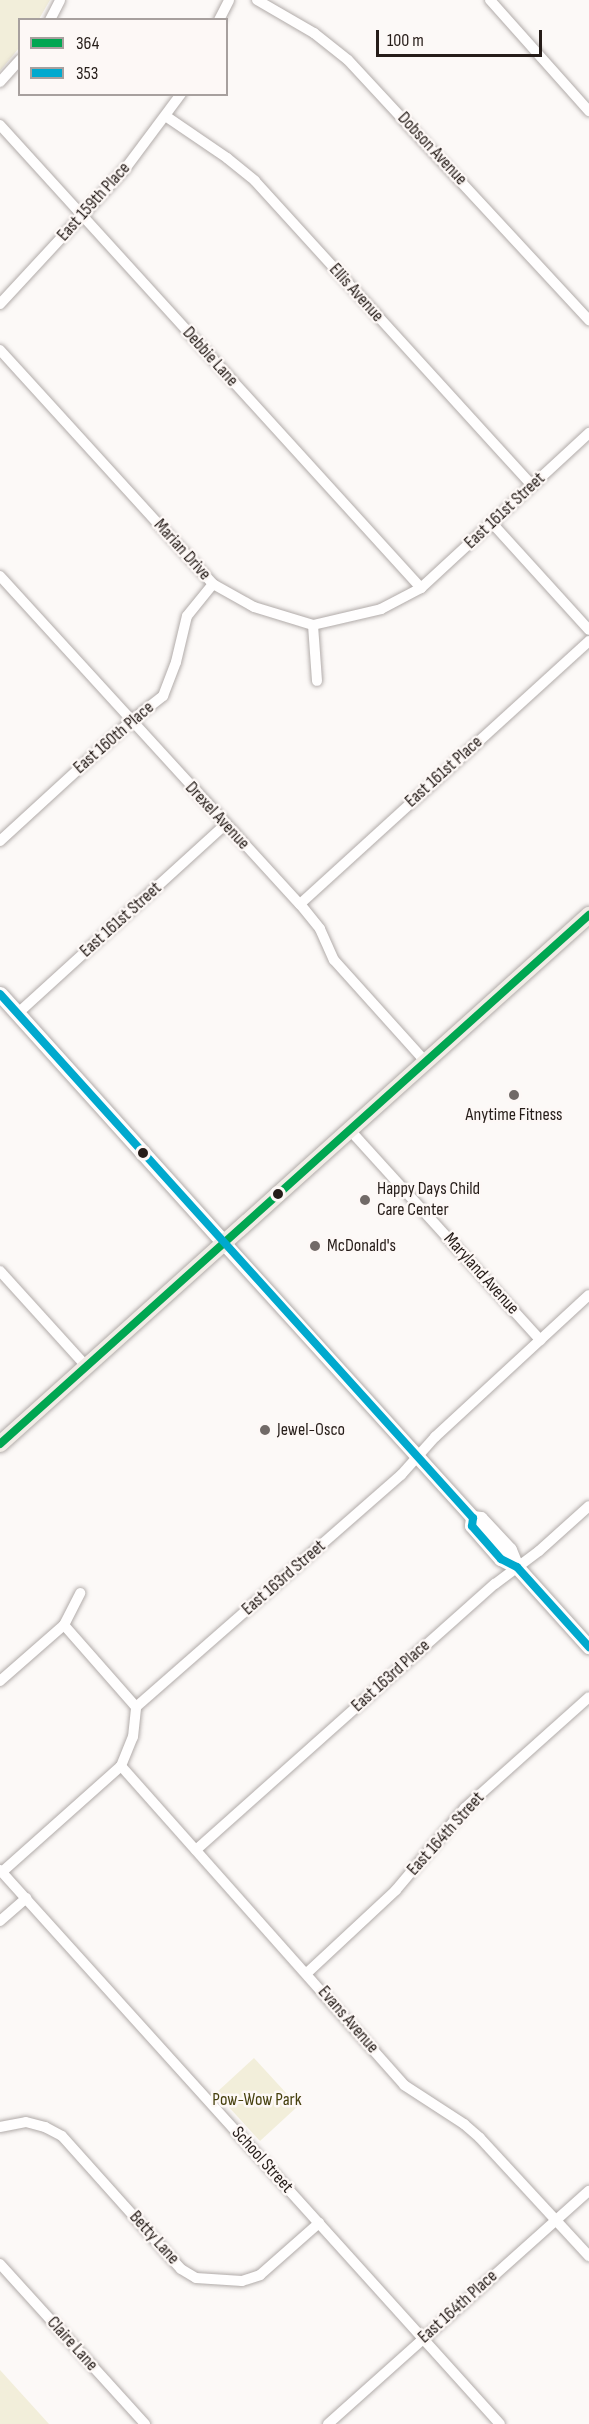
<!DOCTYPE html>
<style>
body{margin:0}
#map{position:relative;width:589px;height:2424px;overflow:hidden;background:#fcf9f7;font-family:"Sofia Sans Condensed",sans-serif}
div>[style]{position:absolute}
.green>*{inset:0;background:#f2eeda}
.roads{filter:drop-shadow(0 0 2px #b1aba9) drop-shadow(0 0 2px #b1aba9)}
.minor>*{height:10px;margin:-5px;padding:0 5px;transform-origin:5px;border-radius:5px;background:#fffefe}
.tertiary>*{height:14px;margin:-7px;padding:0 7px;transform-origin:7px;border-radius:7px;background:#fffefe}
.secondary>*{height:15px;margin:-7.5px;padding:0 7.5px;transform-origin:7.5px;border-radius:7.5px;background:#fffefe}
.primary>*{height:16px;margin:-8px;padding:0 8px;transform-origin:8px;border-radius:8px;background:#f1ece6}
.bus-1>*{height:8px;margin:-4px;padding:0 4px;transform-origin:4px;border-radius:4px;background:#00a651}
.bus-2>*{height:8px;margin:-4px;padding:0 4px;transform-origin:4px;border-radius:4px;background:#00a9ce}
.dots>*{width:16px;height:16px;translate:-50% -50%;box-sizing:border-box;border:3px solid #fdf8f6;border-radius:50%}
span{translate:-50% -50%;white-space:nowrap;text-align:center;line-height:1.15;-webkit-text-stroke:5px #fdf8f6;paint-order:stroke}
.street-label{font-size:18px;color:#261d19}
.poi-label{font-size:18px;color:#261d19}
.left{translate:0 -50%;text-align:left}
.park-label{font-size:18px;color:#47410f}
.legend{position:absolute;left:18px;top:18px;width:210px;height:78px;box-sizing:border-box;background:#fdf8f6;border:2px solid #a7a09e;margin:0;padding:8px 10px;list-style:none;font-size:18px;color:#261d19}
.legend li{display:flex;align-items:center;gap:12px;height:30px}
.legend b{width:30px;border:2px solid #a7a09e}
.scale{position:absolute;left:376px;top:30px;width:166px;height:27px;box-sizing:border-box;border:3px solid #261d19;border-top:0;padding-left:8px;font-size:18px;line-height:21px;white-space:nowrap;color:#261d19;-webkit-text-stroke:4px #fdf8f6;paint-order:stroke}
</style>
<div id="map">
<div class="green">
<div style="clip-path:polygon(0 0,50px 0,39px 19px,20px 20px,19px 48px,0 71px)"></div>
<div style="clip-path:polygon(254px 2058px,298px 2106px,260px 2141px,216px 2093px)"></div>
<div style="clip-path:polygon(0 2370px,49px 2424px,0 2424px)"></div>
</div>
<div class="roads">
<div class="minor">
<div style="left:257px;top:0;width:66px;rotate:30.1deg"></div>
<div style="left:314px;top:33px;width:43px;rotate:38.5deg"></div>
<div style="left:348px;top:60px;width:355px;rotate:47.2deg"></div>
<div style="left:490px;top:0;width:149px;rotate:48.3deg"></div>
<div style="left:50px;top:20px;width:22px;rotate:-63deg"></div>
<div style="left:219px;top:20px;width:22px;rotate:-63deg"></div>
<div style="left:0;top:82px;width:30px;rotate:-48deg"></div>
<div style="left:167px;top:117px;width:73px;rotate:34.3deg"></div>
<div style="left:227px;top:158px;width:36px;rotate:39deg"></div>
<div style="left:255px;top:181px;width:411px;rotate:47.7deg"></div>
<div style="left:0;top:125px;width:626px;rotate:47.72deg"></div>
<div style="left:0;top:304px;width:184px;rotate:-47.2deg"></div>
<div style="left:125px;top:169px;width:94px;rotate:-53.3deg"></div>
<div style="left:0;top:350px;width:316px;rotate:47.7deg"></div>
<div style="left:213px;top:584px;width:47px;rotate:29.3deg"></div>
<div style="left:254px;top:607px;width:62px;rotate:17deg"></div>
<div style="left:313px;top:625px;width:70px;rotate:-13.2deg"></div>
<div style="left:381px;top:609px;width:45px;rotate:-27.7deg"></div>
<div style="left:421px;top:588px;width:229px;rotate:-42.7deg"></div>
<div style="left:492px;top:523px;width:144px;rotate:47.8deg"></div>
<div style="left:0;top:576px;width:445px;rotate:47.6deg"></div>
<div style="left:300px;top:904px;width:32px;rotate:51deg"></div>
<div style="left:320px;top:929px;width:34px;rotate:66deg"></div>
<div style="left:334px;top:960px;width:136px;rotate:48deg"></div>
<div style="left:313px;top:625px;width:56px;rotate:85.9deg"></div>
<div style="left:0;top:841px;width:178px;rotate:-42.5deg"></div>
<div style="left:131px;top:721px;width:41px;rotate:-38deg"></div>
<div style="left:163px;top:696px;width:36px;rotate:-69deg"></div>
<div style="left:176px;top:662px;width:47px;rotate:-76.6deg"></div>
<div style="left:187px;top:616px;width:41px;rotate:-50.9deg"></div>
<div style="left:300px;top:904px;width:391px;rotate:-42.3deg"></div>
<div style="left:17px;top:1014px;width:281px;rotate:-42.3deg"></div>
<div style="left:349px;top:1129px;width:285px;rotate:47.8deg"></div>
<div style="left:0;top:1271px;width:128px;rotate:47.8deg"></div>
<div style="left:64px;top:1625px;width:109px;rotate:48.7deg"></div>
<div style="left:0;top:1681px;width:85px;rotate:-41.2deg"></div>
<div style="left:64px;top:1625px;width:36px;rotate:-63deg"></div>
<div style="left:121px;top:1766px;width:426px;rotate:48.4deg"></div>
<div style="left:404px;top:2085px;width:72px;rotate:33deg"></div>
<div style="left:464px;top:2124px;width:21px;rotate:41deg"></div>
<div style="left:480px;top:2138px;width:161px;rotate:47.3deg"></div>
<div style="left:196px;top:1850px;width:400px;rotate:-41.7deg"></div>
<div style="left:495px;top:1584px;width:55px;rotate:-36.9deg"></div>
<div style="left:539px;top:1551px;width:67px;rotate:-42deg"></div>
<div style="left:0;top:1870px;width:746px;rotate:47.93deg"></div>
<div style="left:2px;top:1872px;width:159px;rotate:-41.7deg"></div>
<div style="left:121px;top:1766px;width:31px;rotate:-68deg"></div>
<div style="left:133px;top:1737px;width:30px;rotate:-84deg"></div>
<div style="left:136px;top:1707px;width:352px;rotate:-41.2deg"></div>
<div style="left:401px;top:1475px;width:51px;rotate:-48.2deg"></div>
<div style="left:435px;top:1437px;width:209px;rotate:-42.7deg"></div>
<div style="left:0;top:1921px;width:35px;rotate:-41deg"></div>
<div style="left:307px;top:1973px;width:122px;rotate:-43deg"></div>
<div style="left:396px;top:1890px;width:107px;rotate:-49.9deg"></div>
<div style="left:465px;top:1808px;width:166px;rotate:-41.8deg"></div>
<div style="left:0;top:2127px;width:26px;rotate:-11deg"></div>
<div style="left:26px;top:2122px;width:20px;rotate:15deg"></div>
<div style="left:45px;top:2127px;width:19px;rotate:28deg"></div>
<div style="left:62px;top:2136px;width:178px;rotate:48.2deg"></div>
<div style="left:181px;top:2269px;width:17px;rotate:31deg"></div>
<div style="left:196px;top:2278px;width:46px;rotate:3.7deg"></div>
<div style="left:242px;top:2281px;width:19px;rotate:-18deg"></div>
<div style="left:260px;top:2275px;width:79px;rotate:-41.4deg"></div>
<div style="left:0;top:2264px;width:216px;rotate:47.8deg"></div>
<div style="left:328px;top:2424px;width:350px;rotate:-41.8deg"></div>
</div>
<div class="tertiary">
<div style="left:223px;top:1242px;width:372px;rotate:47.8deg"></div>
<div style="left:473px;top:1518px;width:8px;rotate:7deg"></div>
<div style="left:481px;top:1519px;width:42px;rotate:46.9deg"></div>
<div style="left:510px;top:1550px;width:18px;rotate:68deg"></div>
<div style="left:517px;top:1567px;width:108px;rotate:48deg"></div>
<div style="left:473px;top:1518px;width:8px;rotate:97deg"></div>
<div style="left:472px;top:1526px;width:44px;rotate:48.7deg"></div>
<div style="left:501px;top:1559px;width:18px;rotate:27deg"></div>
</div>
<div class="secondary">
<div style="left:0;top:994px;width:334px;rotate:48deg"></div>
</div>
<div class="primary">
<div style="left:0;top:1444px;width:792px;rotate:-41.93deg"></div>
</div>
</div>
<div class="bus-1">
<div style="left:0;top:1444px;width:792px;rotate:-41.93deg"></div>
</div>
<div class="bus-2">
<div style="left:0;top:994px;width:706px;rotate:47.93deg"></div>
<div style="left:473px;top:1518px;width:8px;rotate:97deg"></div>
<div style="left:472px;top:1526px;width:44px;rotate:48.7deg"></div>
<div style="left:501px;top:1559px;width:18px;rotate:27deg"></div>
<div style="left:517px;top:1567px;width:108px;rotate:48deg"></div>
</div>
<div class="dots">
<div style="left:514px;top:1095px;background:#716a67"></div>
<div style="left:143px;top:1153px;background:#261d19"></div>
<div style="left:278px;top:1194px;background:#261d19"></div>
<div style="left:365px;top:1200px;background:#716a67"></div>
<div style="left:315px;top:1246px;background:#716a67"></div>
<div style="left:265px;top:1430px;background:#716a67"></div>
</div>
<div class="street-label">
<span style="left:432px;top:149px;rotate:47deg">Dobson Avenue</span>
<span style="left:94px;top:202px;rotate:-48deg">East 159th Place</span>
<span style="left:356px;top:293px;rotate:48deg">Ellis Avenue</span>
<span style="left:210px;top:357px;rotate:48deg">Debbie Lane</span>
<span style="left:505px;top:511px;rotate:-43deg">East 161st Street</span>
<span style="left:182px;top:550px;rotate:48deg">Marian Drive</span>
<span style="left:114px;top:738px;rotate:-41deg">East 160th Place</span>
<span style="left:444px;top:772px;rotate:-42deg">East 161st Place</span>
<span style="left:217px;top:816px;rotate:47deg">Drexel Avenue</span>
<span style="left:121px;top:920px;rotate:-42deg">East 161st Street</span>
<span style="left:481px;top:1274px;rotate:48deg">Maryland Avenue</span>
<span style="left:284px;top:1578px;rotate:-41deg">East 163rd Street</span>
<span style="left:391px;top:1676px;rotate:-42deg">East 163rd Place</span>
<span style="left:446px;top:1834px;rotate:-48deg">East 164th Street</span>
<span style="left:348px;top:2020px;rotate:49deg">Evans Avenue</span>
<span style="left:262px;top:2160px;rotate:48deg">School Street</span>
<span style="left:154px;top:2238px;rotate:48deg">Betty Lane</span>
<span style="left:458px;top:2307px;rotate:-42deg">East 164th Place</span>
<span style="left:72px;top:2344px;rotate:48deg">Claire Lane</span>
</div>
<div class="poi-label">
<span style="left:514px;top:1115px">Anytime Fitness</span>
<span class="left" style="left:377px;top:1200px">Happy Days Child<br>Care Center</span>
<span class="left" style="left:327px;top:1246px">McDonald's</span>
<span class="left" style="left:277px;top:1430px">Jewel-Osco</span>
</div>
<div class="park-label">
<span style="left:257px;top:2100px">Pow-Wow Park</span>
</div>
<ul class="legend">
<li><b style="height:8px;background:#00a651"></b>364</li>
<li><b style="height:8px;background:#00a9ce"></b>353</li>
</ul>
<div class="scale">100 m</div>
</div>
